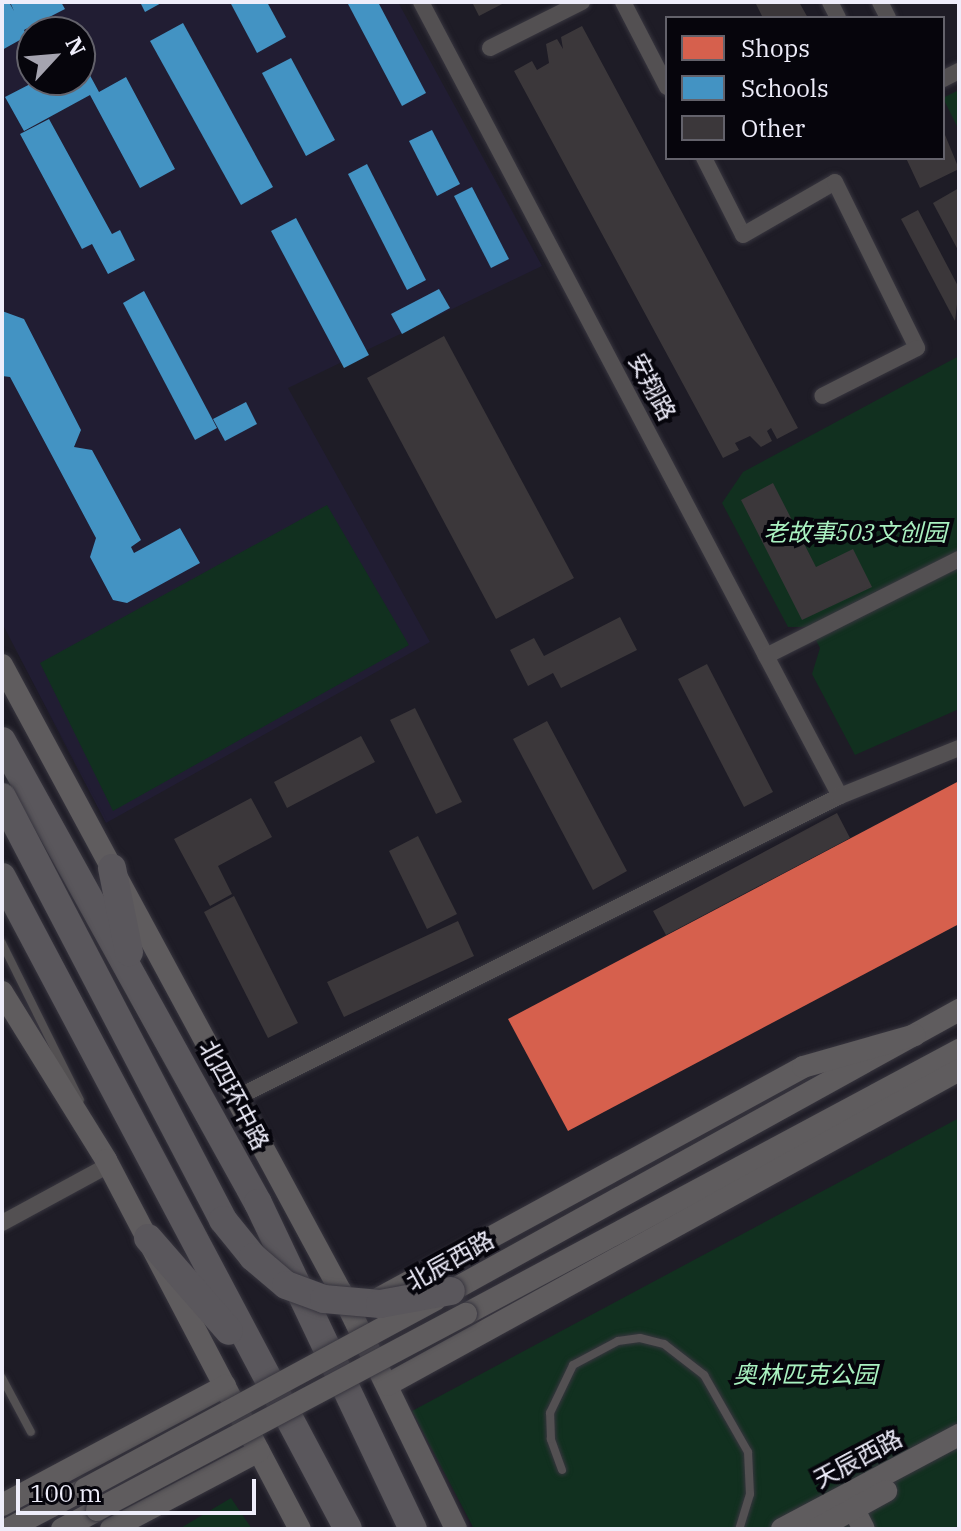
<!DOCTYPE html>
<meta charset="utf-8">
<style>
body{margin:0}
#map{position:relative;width:961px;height:1531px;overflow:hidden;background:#1e1c26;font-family:"IBM Plex Serif","Noto Sans SC",serif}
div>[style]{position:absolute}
.built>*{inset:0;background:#211d33}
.green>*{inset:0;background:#11301f}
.shops>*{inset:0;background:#d6604d}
.schools>*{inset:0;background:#4393c3}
.building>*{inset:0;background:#3b373a}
.roads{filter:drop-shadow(0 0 2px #38363f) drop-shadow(0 0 2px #38363f)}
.lane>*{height:8px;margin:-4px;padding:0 4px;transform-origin:4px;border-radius:4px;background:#535052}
.street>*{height:16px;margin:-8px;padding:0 8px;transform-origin:8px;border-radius:8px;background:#535052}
.secondary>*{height:22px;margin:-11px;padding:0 11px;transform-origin:11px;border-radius:11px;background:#5f5c5e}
.highway>*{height:28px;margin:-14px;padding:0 14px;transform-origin:14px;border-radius:14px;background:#5a575c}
.bridges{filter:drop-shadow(0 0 2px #38363f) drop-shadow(0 0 2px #38363f)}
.secondary-bridge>*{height:22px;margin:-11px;padding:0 11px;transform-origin:11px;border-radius:11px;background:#5f5c5e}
.highway-bridge>*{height:28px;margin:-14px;padding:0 14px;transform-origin:14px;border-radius:14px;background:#5a575c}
span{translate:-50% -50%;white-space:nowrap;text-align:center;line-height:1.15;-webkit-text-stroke:8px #06050c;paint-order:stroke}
.street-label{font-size:24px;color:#eeedfa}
.park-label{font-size:24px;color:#a9f1c0;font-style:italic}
.frame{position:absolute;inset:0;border:4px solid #eeedfa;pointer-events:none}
.legend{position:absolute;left:665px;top:16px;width:280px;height:144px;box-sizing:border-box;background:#06050c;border:2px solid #63626b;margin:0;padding:10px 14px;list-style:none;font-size:24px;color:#eeedfa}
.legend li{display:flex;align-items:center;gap:16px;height:40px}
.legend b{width:40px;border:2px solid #63626b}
.north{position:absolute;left:16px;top:16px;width:80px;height:80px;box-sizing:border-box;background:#06050c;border:2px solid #63626b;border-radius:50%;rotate:64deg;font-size:22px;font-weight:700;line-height:32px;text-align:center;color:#eeedfa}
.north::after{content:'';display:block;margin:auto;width:28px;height:36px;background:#a5a4b0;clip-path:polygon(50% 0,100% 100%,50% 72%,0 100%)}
.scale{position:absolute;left:16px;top:1479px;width:240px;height:36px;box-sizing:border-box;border:4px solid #eeedfa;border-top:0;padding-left:10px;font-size:24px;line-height:28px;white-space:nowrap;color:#eeedfa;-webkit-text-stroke:6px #06050c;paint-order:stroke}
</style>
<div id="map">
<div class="built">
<div style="clip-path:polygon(evenodd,2px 2px,398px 2px,542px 266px,288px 388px,430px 642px,106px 823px,2px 623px,2px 2px,32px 32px,80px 32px,80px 80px,32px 80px,32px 32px)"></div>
</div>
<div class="green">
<div style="clip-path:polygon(959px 90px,959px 130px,943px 98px)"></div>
<div style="clip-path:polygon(959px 356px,959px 709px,855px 755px,812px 674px,820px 648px,809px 627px,788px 627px,722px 503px,743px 472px)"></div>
<div style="clip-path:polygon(327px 505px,409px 645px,113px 811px,40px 663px)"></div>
<div style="clip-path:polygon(959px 1118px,959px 1529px,474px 1529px,412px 1411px)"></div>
<div style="clip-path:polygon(231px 1498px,252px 1529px,179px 1529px)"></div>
</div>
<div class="shops">
<div style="clip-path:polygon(959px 781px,959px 924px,568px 1131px,508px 1019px)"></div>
</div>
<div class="schools">
<div style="clip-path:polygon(2px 2px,9px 2px,14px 11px,10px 2px,61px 2px,65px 9px,24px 30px,27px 36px,2px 50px)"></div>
<div style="clip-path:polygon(140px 2px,163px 2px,145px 12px)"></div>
<div style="clip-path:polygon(230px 2px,267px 2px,286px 37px,257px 53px)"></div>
<div style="clip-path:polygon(347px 2px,378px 2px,426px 93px,402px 106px)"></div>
<div style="clip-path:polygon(183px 23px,273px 187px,241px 205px,150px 41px)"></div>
<div style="clip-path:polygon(80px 57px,99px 92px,126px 77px,175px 169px,140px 188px,90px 95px,24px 131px,5px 97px,38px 80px,80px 80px)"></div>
<div style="clip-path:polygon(291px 58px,335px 140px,306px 156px,262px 73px)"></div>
<div style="clip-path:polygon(49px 119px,112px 234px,120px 230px,135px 260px,108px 274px,92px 244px,82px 249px,20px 134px)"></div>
<div style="clip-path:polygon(432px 130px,460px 184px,437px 196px,409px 141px)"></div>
<div style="clip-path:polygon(367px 164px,426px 280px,407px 290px,348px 174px)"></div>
<div style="clip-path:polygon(472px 187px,509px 259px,491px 268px,454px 196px)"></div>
<div style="clip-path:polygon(296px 218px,369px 355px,344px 368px,271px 231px)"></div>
<div style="clip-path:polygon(439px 289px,450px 308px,402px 334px,391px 314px)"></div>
<div style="clip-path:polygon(144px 291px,217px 428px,195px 440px,123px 303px)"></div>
<div style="clip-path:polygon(2px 311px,24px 319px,81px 430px,74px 447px,92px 450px,141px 540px,131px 547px,134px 553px,180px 528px,200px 563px,127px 603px,113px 600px,90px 557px,96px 538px,10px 377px,2px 376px)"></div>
<div style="clip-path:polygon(246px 402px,257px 424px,225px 441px,213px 419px)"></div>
</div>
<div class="building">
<div style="clip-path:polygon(472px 2px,506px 2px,479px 16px)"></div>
<div style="clip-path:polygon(755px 2px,799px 2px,808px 18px,763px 18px)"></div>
<div style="clip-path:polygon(582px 26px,798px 428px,777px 439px,771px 428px,767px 431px,772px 441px,761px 447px,750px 436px,735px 443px,739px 450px,723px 458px,514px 71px,532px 61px,537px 70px,549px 63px,546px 44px,557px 39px,563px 49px,561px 37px)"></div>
<div style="clip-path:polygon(943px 130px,959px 169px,920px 188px,906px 158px,943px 158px)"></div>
<div style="clip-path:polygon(959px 188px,959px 252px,933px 203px)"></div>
<div style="clip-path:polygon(918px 210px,959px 288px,955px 321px,901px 219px)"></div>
<div style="clip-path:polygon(444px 336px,574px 578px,496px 619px,367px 378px)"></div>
<div style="clip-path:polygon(773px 483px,816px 567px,853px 549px,872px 587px,802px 620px,741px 500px)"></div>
<div style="clip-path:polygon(620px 617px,637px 650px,561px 688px,553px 673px,528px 686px,510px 650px,534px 638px,544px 656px)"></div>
<div style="clip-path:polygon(707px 664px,773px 792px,744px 807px,678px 679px)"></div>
<div style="clip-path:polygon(415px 708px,462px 802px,436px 814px,390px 720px)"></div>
<div style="clip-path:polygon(547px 721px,627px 871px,593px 890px,513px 739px)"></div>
<div style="clip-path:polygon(361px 736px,375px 762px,287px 808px,274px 782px)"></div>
<div style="clip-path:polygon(251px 798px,272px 837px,218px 866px,232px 894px,210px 906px,174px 839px)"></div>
<div style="clip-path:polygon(837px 813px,850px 838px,666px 935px,653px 911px)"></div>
<div style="clip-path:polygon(418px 836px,457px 914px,427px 929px,389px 851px)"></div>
<div style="clip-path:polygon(234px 896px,298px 1023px,268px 1038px,204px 912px)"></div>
<div style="clip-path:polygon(458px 921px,474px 956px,344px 1017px,327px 982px)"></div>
</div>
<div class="roads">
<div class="lane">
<div style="left:2px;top:943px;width:175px;rotate:63.6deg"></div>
<div style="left:2px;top:1378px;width:61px;rotate:61.8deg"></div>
<div style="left:562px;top:1470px;width:33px;rotate:-110deg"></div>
<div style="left:551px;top:1439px;width:26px;rotate:-92deg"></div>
<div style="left:550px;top:1413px;width:53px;rotate:-64.4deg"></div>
<div style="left:573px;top:1365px;width:51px;rotate:-28.1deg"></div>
<div style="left:618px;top:1341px;width:22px;rotate:-8deg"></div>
<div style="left:640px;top:1338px;width:25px;rotate:14deg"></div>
<div style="left:664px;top:1344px;width:51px;rotate:37.8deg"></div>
<div style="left:704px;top:1375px;width:89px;rotate:60.3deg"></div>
<div style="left:748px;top:1452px;width:42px;rotate:87.3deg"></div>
<div style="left:750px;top:1494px;width:37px;rotate:107deg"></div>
</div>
<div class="street">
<div style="left:421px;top:2px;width:898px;rotate:62.18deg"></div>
<div style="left:623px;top:2px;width:96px;rotate:62.6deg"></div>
<div style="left:830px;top:2px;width:18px;rotate:63deg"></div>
<div style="left:880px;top:2px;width:18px;rotate:63deg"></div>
<div style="left:490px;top:48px;width:103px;rotate:-26.6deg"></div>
<div style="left:943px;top:79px;width:18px;rotate:-27deg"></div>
<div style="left:704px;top:158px;width:86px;rotate:63.1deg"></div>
<div style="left:743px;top:235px;width:106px;rotate:-29.9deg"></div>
<div style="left:835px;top:182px;width:185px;rotate:63.7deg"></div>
<div style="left:917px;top:348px;width:106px;rotate:153.2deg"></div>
<div style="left:766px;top:656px;width:216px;rotate:-26.7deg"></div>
<div style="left:236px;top:1098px;width:675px;rotate:-26.57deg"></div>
<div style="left:840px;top:796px;width:128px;rotate:-22deg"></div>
<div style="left:2px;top:1223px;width:122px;rotate:-28.5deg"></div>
</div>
<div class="secondary">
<div style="left:2px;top:665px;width:713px;rotate:61.6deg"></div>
<div style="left:341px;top:1292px;width:263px;rotate:64.1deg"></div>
<div style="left:2px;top:992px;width:198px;rotate:58.2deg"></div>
<div style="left:106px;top:1160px;width:417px;rotate:62.3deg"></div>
<div style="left:451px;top:1291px;width:581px;rotate:-28.95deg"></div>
<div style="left:376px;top:1300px;width:486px;rotate:-28.6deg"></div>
<div style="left:803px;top:1067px;width:116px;rotate:-15.9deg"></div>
<div style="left:466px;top:1314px;width:559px;rotate:-28.17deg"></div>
<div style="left:387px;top:1385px;width:653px;rotate:-28.84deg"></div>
<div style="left:847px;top:1496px;width:37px;rotate:63deg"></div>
<div style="left:2px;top:1505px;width:253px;rotate:-28.1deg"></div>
<div style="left:8px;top:1529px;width:87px;rotate:-27.5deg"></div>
<div style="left:62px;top:1529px;width:40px;rotate:-28deg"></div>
<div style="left:111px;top:1529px;width:167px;rotate:-27.8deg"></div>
<div style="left:782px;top:1529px;width:200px;rotate:-28deg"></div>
<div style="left:817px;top:1529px;width:79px;rotate:-28.8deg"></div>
</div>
<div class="highway">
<div style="left:2px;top:741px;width:528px;rotate:61.01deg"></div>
<div style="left:258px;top:1203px;width:361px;rotate:64.6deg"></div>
<div style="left:112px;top:868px;width:86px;rotate:78.6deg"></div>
<div style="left:2px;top:877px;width:738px;rotate:62.05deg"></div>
<div style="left:148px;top:1238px;width:123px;rotate:48.9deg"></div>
</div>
</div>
<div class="bridges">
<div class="secondary-bridge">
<div style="left:85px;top:1489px;width:399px;rotate:-28.4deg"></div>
<div style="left:97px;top:1510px;width:418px;rotate:-28deg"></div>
</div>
<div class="highway-bridge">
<div style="left:2px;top:797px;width:477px;rotate:62.4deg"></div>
<div style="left:223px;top:1220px;width:48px;rotate:51deg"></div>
<div style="left:253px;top:1257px;width:43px;rotate:40.3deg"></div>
<div style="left:286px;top:1285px;width:40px;rotate:20.2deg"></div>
<div style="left:324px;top:1299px;width:56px;rotate:5.1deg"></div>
<div style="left:380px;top:1304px;width:72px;rotate:-10.4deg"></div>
</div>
</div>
<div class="street-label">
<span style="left:652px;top:387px;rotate:62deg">安翔路</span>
<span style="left:234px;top:1095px;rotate:62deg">北四环中路</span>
<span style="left:450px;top:1261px;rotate:-29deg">北辰西路</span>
<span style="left:858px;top:1459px;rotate:-28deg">天辰西路</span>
</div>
<div class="park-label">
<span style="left:855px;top:533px">老故事503文创园</span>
<span style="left:805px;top:1375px">奥林匹克公园</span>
</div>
<div class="frame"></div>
<ul class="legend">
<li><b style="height:22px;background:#d6604d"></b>Shops</li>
<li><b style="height:22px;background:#4393c3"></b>Schools</li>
<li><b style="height:22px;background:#3b373a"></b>Other</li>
</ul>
<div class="north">N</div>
<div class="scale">100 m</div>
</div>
